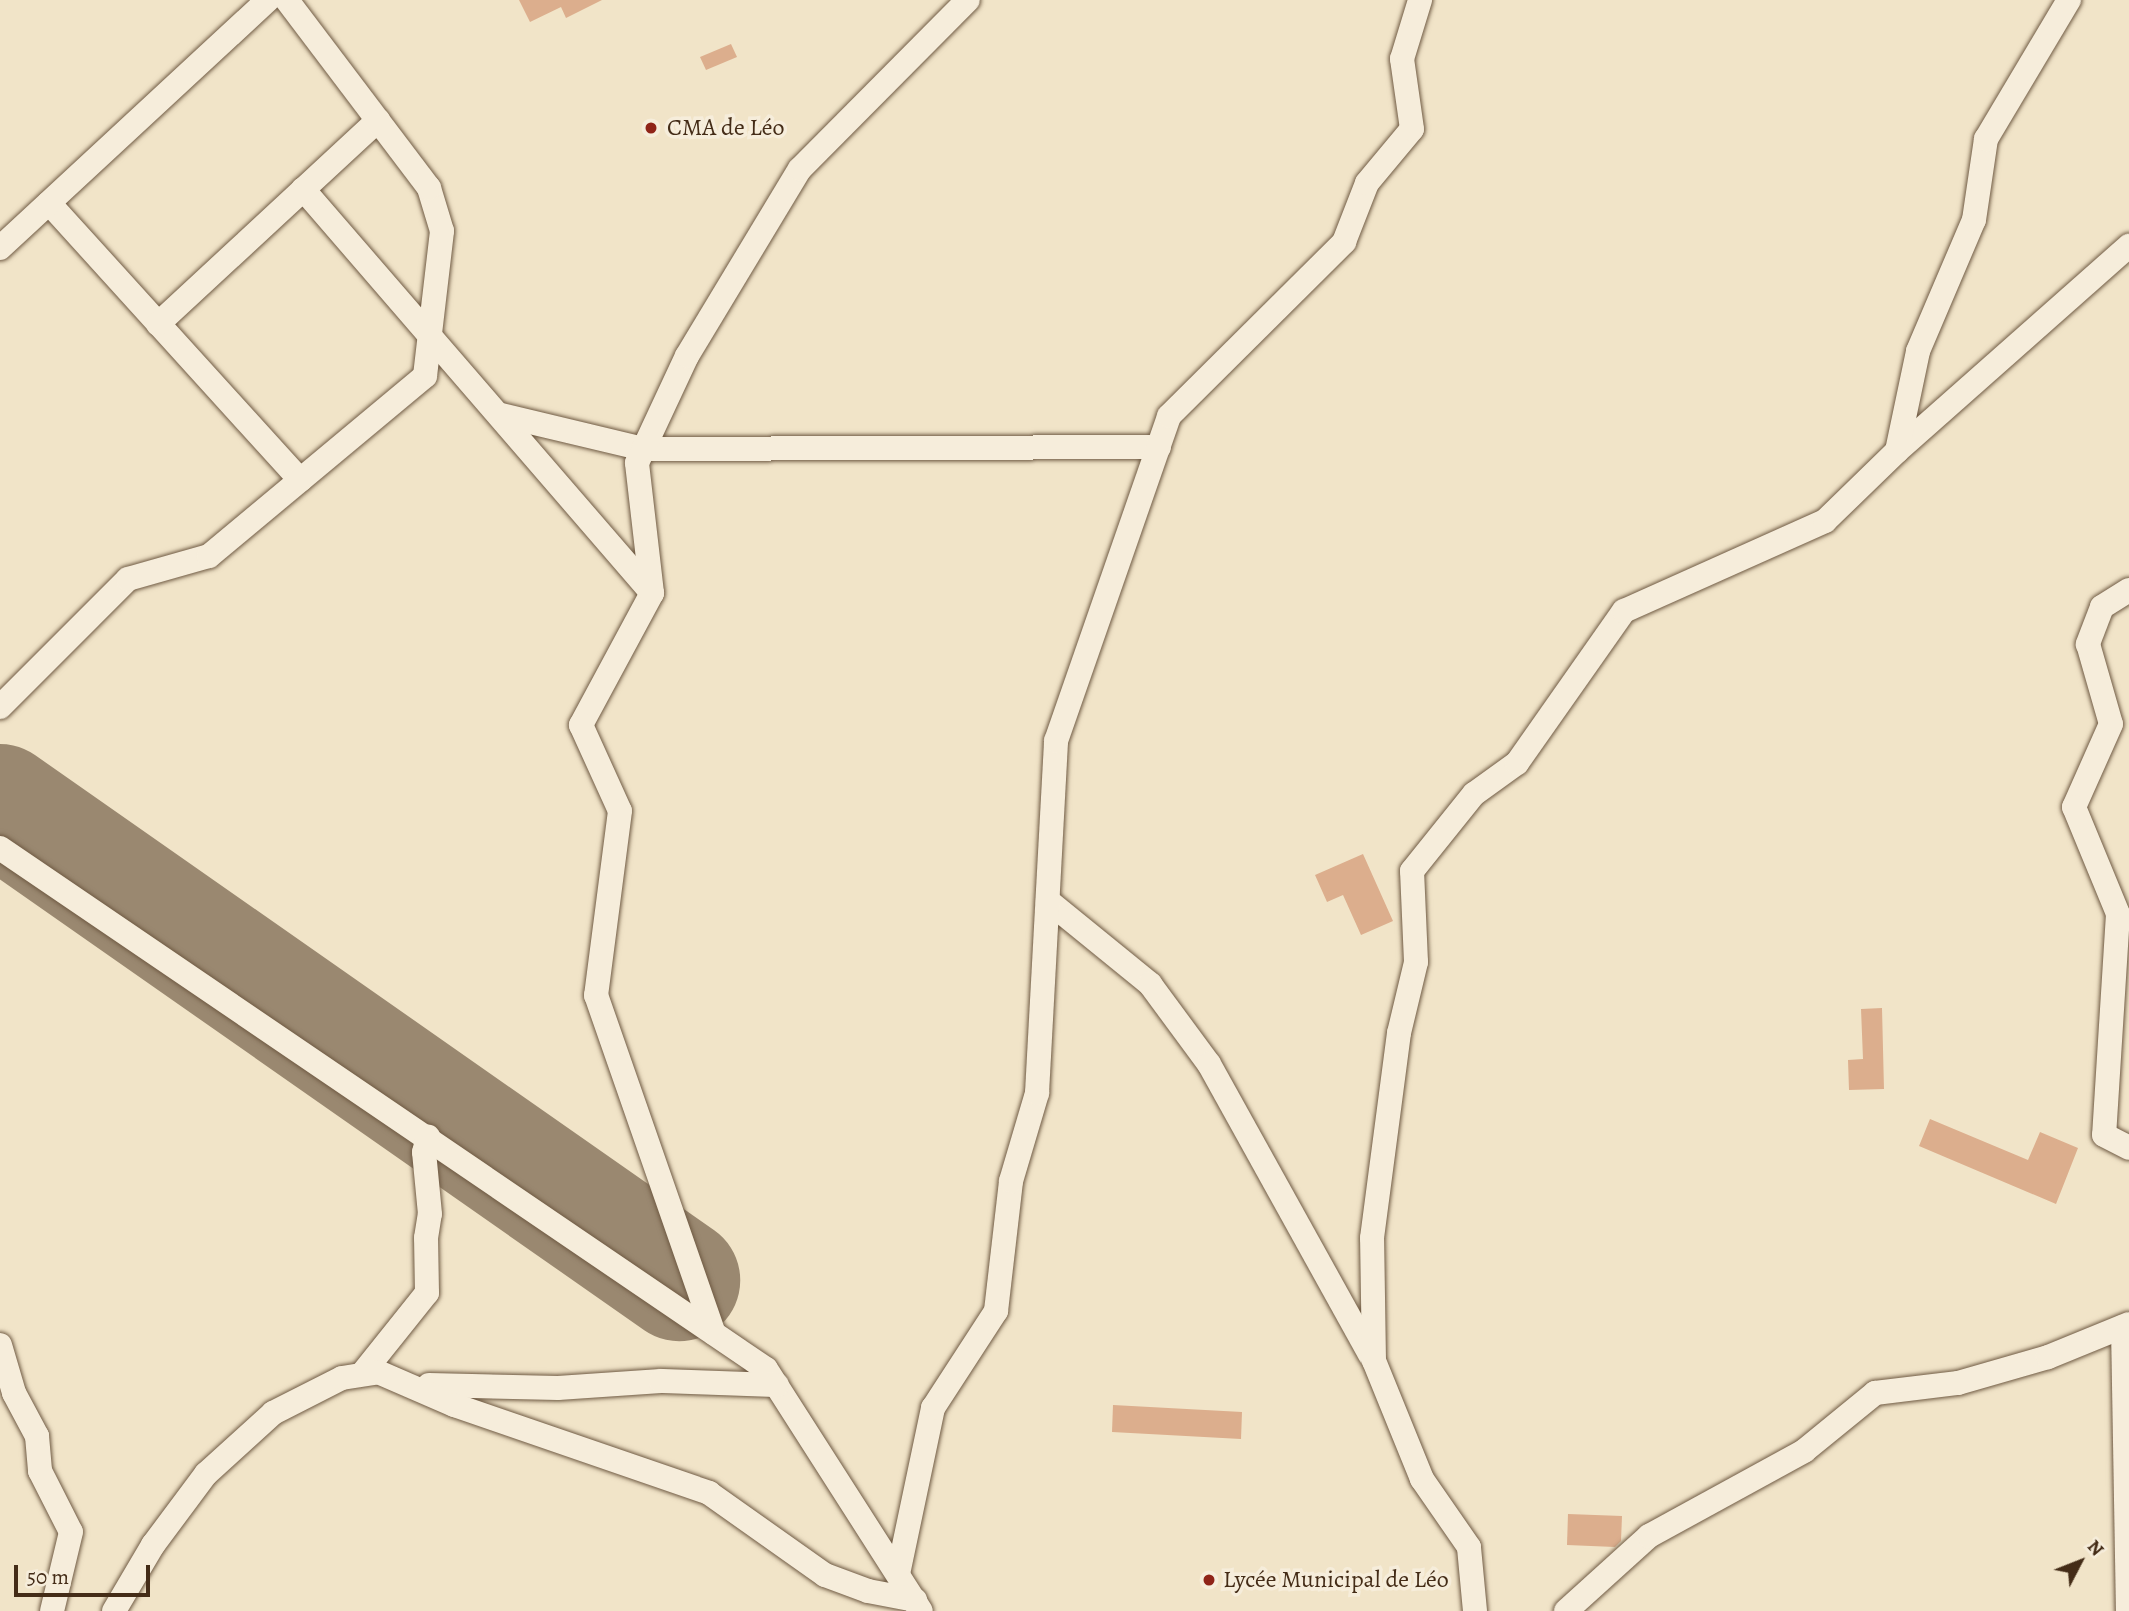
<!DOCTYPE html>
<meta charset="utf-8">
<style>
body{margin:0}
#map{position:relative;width:2129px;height:1611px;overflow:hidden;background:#f1e4c8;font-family:Alegreya,serif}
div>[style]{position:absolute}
.runway>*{height:122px;margin:-61px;padding:0 61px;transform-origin:61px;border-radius:61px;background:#9a8870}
.building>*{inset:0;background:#dcae8d}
.roads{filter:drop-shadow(0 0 2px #6f5a43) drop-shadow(0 0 2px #6f5a43)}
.minor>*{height:24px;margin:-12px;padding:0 12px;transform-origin:12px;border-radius:12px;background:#f6eddb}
.dots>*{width:19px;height:19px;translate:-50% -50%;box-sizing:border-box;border:4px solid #f6eddb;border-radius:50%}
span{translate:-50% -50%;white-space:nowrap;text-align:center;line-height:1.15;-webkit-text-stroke:7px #f6eddb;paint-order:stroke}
.poi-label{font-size:24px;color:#442c17}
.left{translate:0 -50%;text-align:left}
.north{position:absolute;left:2045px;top:1527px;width:70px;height:70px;-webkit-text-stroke:5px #f6eddb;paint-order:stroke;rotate:48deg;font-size:19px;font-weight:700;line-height:28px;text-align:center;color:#442c17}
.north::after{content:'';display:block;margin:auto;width:24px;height:32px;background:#442c17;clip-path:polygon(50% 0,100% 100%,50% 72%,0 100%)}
.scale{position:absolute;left:14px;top:1565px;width:136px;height:32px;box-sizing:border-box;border:4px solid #442c17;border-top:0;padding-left:9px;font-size:21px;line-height:24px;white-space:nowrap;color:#442c17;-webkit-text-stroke:5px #f6eddb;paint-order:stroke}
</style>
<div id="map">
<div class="runway">
<div style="left:0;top:805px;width:829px;rotate:34.98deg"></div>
</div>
<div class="building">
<div style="clip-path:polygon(519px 0,602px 0,566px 18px,561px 7px,530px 22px)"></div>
<div style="clip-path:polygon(731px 44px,737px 57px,706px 70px,700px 57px)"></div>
<div style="clip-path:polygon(1363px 854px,1393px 921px,1361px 935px,1343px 895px,1327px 902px,1315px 875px)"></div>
<div style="clip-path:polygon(1882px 1008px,1884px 1089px,1849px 1090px,1848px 1060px,1863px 1059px,1861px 1009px)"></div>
<div style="clip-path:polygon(1930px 1119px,2028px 1160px,2040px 1132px,2078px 1148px,2056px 1204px,1919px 1146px)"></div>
<div style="clip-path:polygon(1113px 1405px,1242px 1412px,1241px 1439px,1112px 1432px)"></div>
<div style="clip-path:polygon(1568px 1514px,1622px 1516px,1621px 1541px,1615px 1547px,1567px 1545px)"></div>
</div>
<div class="roads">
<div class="minor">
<div style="left:303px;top:189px;width:534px;rotate:49.18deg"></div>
<div style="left:652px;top:593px;width:150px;rotate:118.3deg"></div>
<div style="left:581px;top:725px;width:94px;rotate:65.6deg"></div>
<div style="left:620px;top:811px;width:186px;rotate:97.4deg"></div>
<div style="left:596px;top:995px;width:358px;rotate:70.8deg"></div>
<div style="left:49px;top:203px;width:374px;rotate:47.8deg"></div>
<div style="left:0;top:248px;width:365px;rotate:-42.8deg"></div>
<div style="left:158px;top:324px;width:300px;rotate:-42.8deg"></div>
<div style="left:501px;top:415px;width:147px;rotate:13.4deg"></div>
<div style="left:644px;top:449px;width:515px;rotate:-0.22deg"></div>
<div style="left:1897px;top:451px;width:310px;rotate:-41.5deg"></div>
<div style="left:2129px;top:590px;width:32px;rotate:148deg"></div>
<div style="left:2102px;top:607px;width:40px;rotate:111deg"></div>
<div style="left:2088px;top:644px;width:83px;rotate:74deg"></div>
<div style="left:2111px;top:724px;width:91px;rotate:114deg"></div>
<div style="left:2074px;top:807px;width:116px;rotate:67.6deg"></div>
<div style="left:2118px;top:914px;width:221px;rotate:93.6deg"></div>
<div style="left:2104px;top:1135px;width:28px;rotate:27deg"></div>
<div style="left:652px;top:593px;width:131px;rotate:-96.6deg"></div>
<div style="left:637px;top:463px;width:118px;rotate:-65deg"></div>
<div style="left:687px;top:356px;width:218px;rotate:-58.9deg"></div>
<div style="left:800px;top:169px;width:238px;rotate:-45.2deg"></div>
<div style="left:0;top:707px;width:181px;rotate:-45deg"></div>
<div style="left:128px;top:579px;width:84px;rotate:-15.9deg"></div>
<div style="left:209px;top:556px;width:281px;rotate:-39.8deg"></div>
<div style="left:425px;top:376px;width:146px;rotate:-83.3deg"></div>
<div style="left:442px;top:231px;width:45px;rotate:-106.8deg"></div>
<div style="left:429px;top:188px;width:236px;rotate:-127.1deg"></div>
<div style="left:0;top:848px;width:926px;rotate:34.22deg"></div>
<div style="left:766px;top:1369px;width:287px;rotate:57.4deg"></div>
<div style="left:1048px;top:901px;width:132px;rotate:39.1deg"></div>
<div style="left:1150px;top:984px;width:99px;rotate:53.6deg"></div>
<div style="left:1209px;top:1064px;width:332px;rotate:61deg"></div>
<div style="left:2123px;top:1327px;width:284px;rotate:89deg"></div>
<div style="left:0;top:1345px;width:50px;rotate:73.7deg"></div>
<div style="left:14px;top:1393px;width:49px;rotate:61.9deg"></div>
<div style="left:37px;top:1436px;width:35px;rotate:85deg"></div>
<div style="left:40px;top:1471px;width:68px;rotate:63.1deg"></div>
<div style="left:71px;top:1532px;width:81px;rotate:103.5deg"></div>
<div style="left:362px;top:1374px;width:104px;rotate:-51.3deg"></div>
<div style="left:427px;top:1293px;width:55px;rotate:-91deg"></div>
<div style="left:426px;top:1238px;width:24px;rotate:-81deg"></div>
<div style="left:430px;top:1214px;width:62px;rotate:-95.5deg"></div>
<div style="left:424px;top:1152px;width:16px;rotate:-75deg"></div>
<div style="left:429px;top:1385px;width:129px;rotate:1.3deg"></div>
<div style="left:558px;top:1388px;width:103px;rotate:-3.9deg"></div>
<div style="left:661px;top:1381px;width:116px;rotate:2deg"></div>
<div style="left:898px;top:1574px;width:170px;rotate:-78.1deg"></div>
<div style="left:933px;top:1408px;width:116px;rotate:-57deg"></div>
<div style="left:996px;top:1311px;width:131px;rotate:-83.4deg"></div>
<div style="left:1011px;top:1181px;width:92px;rotate:-73.5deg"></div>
<div style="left:1037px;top:1093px;width:353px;rotate:-86.9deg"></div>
<div style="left:1056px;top:741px;width:344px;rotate:-70.8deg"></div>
<div style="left:1169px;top:416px;width:247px;rotate:-44.8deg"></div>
<div style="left:1344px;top:242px;width:63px;rotate:-68.7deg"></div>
<div style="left:1367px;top:183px;width:70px;rotate:-50.2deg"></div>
<div style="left:1412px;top:129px;width:71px;rotate:-98.1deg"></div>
<div style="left:1402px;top:59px;width:62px;rotate:-73deg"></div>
<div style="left:114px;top:1611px;width:77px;rotate:-59.4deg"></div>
<div style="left:153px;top:1545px;width:89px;rotate:-53.3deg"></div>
<div style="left:206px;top:1474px;width:91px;rotate:-42.3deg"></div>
<div style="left:273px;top:1413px;width:77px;rotate:-26.9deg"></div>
<div style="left:342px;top:1378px;width:36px;rotate:-9deg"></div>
<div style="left:378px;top:1372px;width:83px;rotate:23.5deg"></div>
<div style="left:454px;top:1405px;width:270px;rotate:19deg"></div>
<div style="left:709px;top:1493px;width:142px;rotate:35.3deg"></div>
<div style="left:825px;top:1575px;width:46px;rotate:20.4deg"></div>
<div style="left:868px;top:1591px;width:48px;rotate:10.8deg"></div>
<div style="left:1475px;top:1611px;width:64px;rotate:-95.4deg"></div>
<div style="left:1469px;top:1547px;width:83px;rotate:-124.7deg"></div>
<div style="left:1422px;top:1479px;width:127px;rotate:-112.1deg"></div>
<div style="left:1374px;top:1361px;width:123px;rotate:-90.9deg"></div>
<div style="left:1372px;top:1238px;width:207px;rotate:-82.5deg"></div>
<div style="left:1399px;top:1033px;width:73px;rotate:-76.5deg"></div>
<div style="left:1416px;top:962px;width:91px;rotate:-92.5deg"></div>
<div style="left:1412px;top:871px;width:99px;rotate:-51.2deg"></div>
<div style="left:1474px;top:794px;width:53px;rotate:-35.8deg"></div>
<div style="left:1517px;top:763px;width:186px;rotate:-54.9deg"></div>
<div style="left:1624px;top:611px;width:220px;rotate:-24.1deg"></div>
<div style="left:1825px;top:521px;width:100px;rotate:-44.2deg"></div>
<div style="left:1897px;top:451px;width:102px;rotate:-78.1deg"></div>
<div style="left:1918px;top:351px;width:142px;rotate:-66.9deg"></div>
<div style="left:1974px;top:220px;width:82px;rotate:-81.6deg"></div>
<div style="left:1986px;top:139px;width:162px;rotate:-59.2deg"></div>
<div style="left:1566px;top:1611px;width:112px;rotate:-42.1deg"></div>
<div style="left:1649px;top:1536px;width:177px;rotate:-28.7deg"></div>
<div style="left:1804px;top:1451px;width:92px;rotate:-39.2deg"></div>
<div style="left:1875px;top:1393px;width:84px;rotate:-6.9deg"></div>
<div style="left:1958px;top:1383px;width:94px;rotate:-16.1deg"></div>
<div style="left:2048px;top:1357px;width:87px;rotate:-22.2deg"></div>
</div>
</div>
<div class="dots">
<div style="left:651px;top:128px;background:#8f2418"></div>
<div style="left:1209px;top:1580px;background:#8f2418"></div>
</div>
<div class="poi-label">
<span class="left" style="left:667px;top:128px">CMA de Léo</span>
<span class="left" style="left:1223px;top:1580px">Lycée Municipal de Léo</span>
</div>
<div class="north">N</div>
<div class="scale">50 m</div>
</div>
